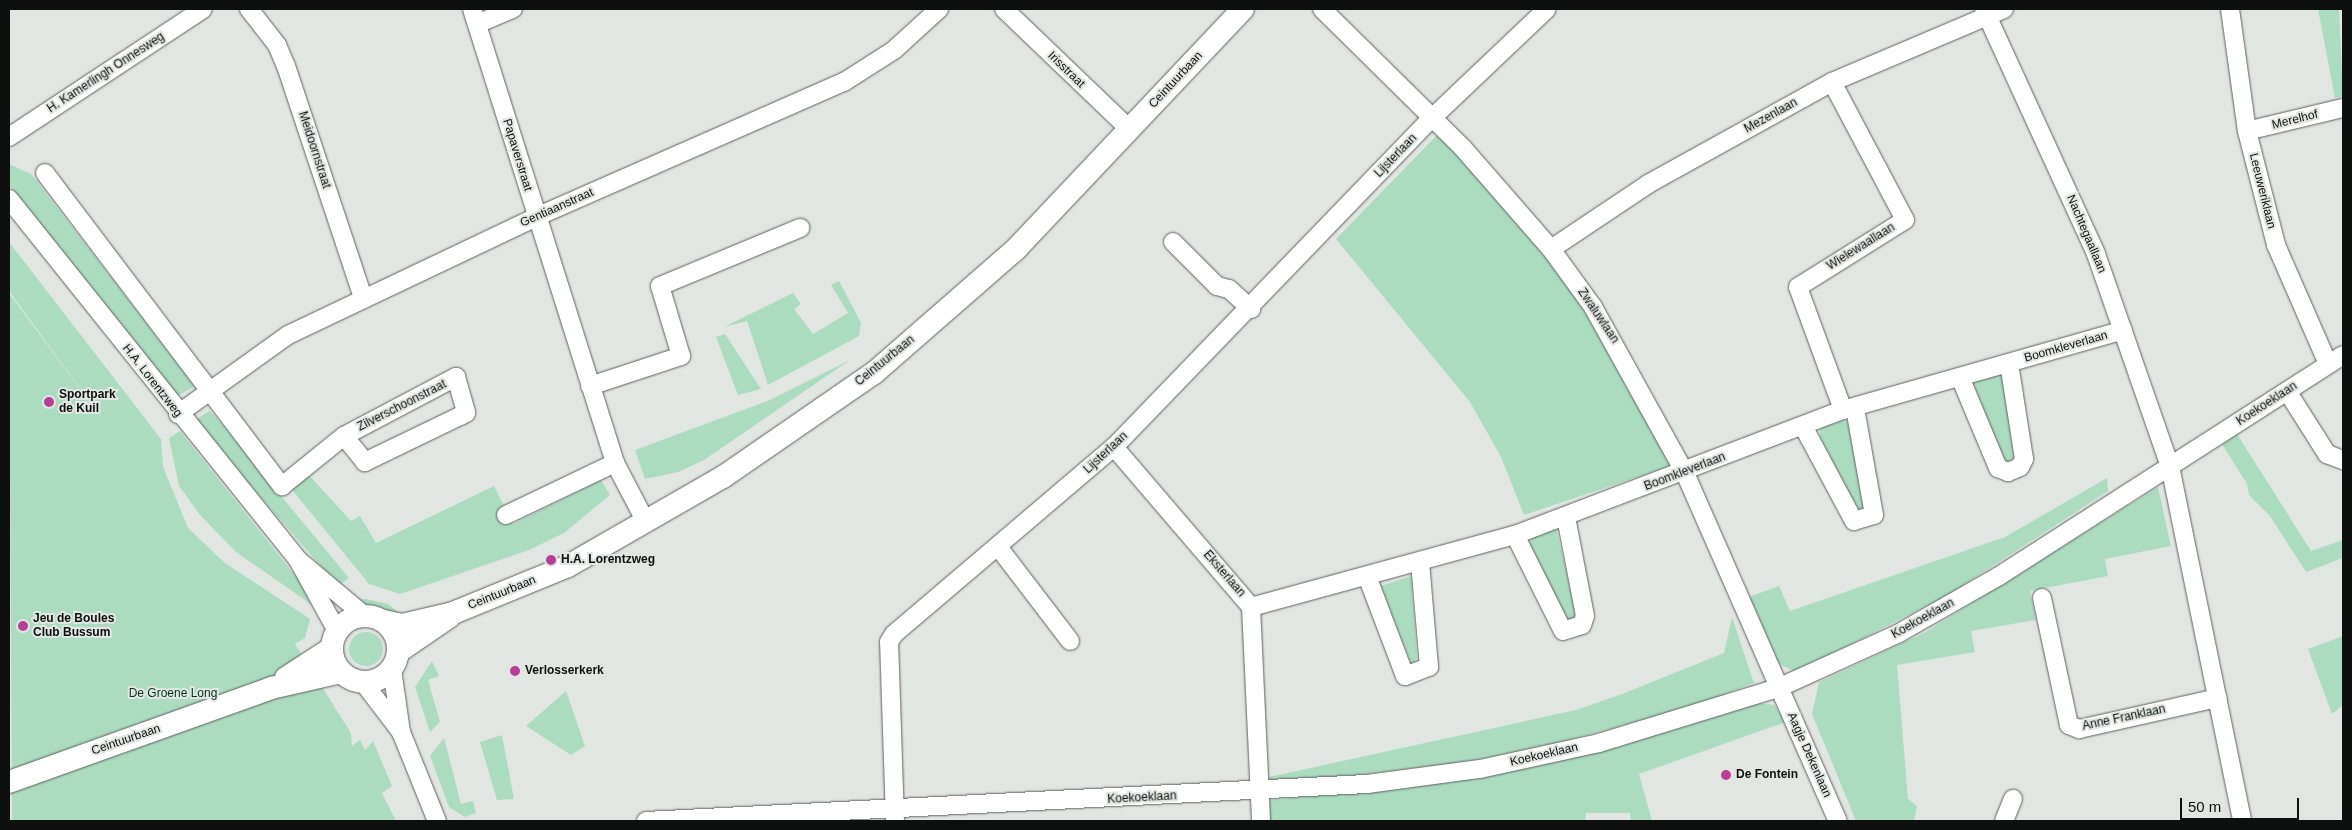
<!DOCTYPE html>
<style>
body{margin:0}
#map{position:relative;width:2352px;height:830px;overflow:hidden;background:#e1e6e3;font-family:Arial,sans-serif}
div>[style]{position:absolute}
.green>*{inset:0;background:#acdcc0}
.round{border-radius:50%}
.roads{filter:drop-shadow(0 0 1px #5c615e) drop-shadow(0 0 1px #5c615e)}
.minor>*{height:18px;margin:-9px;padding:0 9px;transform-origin:9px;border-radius:9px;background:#fff}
.major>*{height:22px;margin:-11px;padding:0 11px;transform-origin:11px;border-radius:11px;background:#fff}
.major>.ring{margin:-11px;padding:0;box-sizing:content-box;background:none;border:22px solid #fff;border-radius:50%}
.dots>*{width:14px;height:14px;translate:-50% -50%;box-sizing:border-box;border:2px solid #e1e6e3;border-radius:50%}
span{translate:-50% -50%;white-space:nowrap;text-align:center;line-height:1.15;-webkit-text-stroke:4px #e1e6e3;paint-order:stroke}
.street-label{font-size:12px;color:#0e100f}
.poi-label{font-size:12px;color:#0e100f;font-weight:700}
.left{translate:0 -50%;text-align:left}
.park-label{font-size:12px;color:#06321f}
.frame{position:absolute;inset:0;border:10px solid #0e100f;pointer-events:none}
.scale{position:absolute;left:2180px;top:798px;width:119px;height:22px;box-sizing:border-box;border:2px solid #0e100f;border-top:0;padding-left:6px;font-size:15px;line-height:18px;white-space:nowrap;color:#0e100f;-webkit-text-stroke:4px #e1e6e3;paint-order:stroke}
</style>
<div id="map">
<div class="green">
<div style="clip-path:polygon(2318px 9px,2339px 9px,2343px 96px,2335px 98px)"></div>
<div style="clip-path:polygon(1439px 133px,1569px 281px,1673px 465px,1524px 515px,1501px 457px,1470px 402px,1336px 239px)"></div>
<div style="clip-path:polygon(9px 164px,31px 174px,195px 386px,174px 398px,9px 185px)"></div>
<div style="clip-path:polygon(9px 242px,161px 439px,163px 467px,188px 528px,225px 563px,310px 619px,305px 638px,295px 644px,351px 733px,352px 746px,360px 740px,365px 750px,373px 741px,392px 786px,382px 793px,396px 821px,12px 821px,9px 293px,108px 427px,9px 291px)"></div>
<div style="clip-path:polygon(839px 281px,861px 323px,859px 336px,768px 385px,747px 321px,724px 327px,793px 293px,801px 304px,794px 309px,813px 334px,848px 313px,831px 285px)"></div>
<div style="clip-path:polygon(725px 334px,761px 389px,738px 395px,716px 337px)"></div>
<div style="clip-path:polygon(850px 360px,704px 460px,678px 472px,645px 479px,635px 450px,770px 400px)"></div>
<div style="clip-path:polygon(2002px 370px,2014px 458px,2007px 463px,2001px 460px,1974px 384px,1975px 378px)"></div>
<div style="clip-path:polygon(209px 411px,215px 416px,349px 578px,338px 586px,194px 421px)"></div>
<div style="clip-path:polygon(1844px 420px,1851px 424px,1870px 506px,1860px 516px,1820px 436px,1820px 428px)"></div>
<div style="clip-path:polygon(180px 431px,316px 602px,312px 605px,236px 552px,200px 515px,179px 486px,169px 438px)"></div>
<div style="clip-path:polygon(2237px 434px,2311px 551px,2343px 540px,2343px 558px,2306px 572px,2270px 516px,2249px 495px,2247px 484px,2222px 444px)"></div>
<div style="clip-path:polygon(306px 472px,351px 521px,360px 516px,376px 543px,494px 486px,513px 524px,601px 480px,610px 495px,564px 533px,529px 550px,400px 594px,369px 584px,289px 486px)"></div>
<div style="clip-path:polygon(2107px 478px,2108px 491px,1948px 595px,1796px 672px,1777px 663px,1746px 598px,1779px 586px,1790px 611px,2005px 537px)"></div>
<div style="clip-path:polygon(2158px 487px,2171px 546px,2105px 559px,2108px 576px,2030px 591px,2036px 620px,1971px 631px,1975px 652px,1897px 665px,1908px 799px,1917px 806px,1914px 821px,1856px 821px,1812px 714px,1819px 682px,1924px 633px)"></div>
<div style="clip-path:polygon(1556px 528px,1574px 604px,1575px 617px,1570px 621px,1563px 618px,1530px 545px,1532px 535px)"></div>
<div style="clip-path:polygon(1411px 576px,1417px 658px,1412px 666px,1381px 586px)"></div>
<div style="clip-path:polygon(366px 599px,388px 604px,405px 618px,385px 616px,355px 600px)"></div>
<div style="clip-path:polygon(1732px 617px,1754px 683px,1694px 706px,1532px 750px,1463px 762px,1334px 778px,1271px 781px,1269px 777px,1576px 710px,1622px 694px,1724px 653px)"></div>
<div class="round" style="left:349px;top:632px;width:34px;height:34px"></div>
<div style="clip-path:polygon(2343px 636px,2343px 705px,2332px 714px,2308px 649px)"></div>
<div style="clip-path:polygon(432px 661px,439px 676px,428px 680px,440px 722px,430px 732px,415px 687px)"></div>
<div style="clip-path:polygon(566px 691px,585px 746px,571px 755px,526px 726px)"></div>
<div style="clip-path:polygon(1758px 703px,1774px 705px,1786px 722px,1639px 774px,1652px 821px,1631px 821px,1630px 813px,1586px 813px,1585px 821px,1270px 821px,1270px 800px,1416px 786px)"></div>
<div style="clip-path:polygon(502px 735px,514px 799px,497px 800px,480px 742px)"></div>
<div style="clip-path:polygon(444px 738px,461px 804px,473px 801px,476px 813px,465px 817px,449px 807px,430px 756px)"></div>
</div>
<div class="roads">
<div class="minor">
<div style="left:249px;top:9px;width:46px;rotate:52.1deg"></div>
<div style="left:277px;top:45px;width:23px;rotate:67deg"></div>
<div style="left:286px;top:66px;width:244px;rotate:71.6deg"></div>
<div style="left:472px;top:9px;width:476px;rotate:72.5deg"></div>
<div style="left:615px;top:463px;width:67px;rotate:62.3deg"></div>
<div style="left:1004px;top:9px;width:175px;rotate:43.8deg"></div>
<div style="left:1322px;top:9px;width:197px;rotate:44.6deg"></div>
<div style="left:1462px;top:147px;width:135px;rotate:48.9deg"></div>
<div style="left:1551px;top:249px;width:72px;rotate:54.1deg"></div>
<div style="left:1593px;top:307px;width:190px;rotate:61deg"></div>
<div style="left:1685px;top:473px;width:380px;rotate:66.3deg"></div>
<div style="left:1984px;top:9px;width:269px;rotate:65.4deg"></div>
<div style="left:2096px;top:254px;width:225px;rotate:70.8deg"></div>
<div style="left:2170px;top:466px;width:362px;rotate:78.5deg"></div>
<div style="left:2230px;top:9px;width:123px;rotate:82.1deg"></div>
<div style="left:2247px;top:131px;width:118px;rotate:75.7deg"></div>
<div style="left:2276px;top:245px;width:130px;rotate:66.4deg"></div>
<div style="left:477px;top:24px;width:39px;rotate:-23deg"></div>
<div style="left:1832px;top:82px;width:156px;rotate:62.1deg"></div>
<div style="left:1905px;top:220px;width:126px;rotate:147.9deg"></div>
<div style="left:1798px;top:287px;width:131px;rotate:69.9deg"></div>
<div style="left:2247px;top:131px;width:99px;rotate:-13.5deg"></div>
<div style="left:9px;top:137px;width:232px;rotate:-33.4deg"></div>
<div style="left:45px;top:173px;width:393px;rotate:52.9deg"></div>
<div style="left:282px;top:486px;width:80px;rotate:-38.9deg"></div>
<div style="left:344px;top:436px;width:127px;rotate:-27.8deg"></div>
<div style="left:456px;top:377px;width:37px;rotate:74deg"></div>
<div style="left:466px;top:413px;width:7px;rotate:153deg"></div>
<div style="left:460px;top:416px;width:106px;rotate:154.2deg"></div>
<div style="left:365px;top:462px;width:33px;rotate:-129deg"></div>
<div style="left:9px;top:199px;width:462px;rotate:51.3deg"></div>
<div style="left:1173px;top:242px;width:62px;rotate:45deg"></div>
<div style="left:1217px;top:286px;width:12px;rotate:14deg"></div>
<div style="left:1229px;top:289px;width:30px;rotate:42deg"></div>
<div style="left:1551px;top:249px;width:117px;rotate:-33.8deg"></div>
<div style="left:1648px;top:184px;width:210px;rotate:-29deg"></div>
<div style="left:1832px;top:82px;width:187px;rotate:-23deg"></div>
<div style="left:1960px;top:377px;width:99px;rotate:67.3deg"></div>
<div style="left:1998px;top:468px;width:11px;rotate:22deg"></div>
<div style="left:2008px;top:472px;width:13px;rotate:-23deg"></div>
<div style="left:2020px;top:467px;width:9px;rotate:-63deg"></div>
<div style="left:2024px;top:459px;width:97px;rotate:-98.9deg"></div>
<div style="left:590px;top:386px;width:96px;rotate:-18.2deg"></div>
<div style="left:681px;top:356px;width:73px;rotate:-106.7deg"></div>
<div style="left:660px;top:286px;width:152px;rotate:-22.5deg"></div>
<div style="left:2287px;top:391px;width:75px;rotate:57.6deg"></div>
<div style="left:2327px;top:454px;width:17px;rotate:21deg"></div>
<div style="left:178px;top:414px;width:135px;rotate:-35.7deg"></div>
<div style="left:288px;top:335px;width:275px;rotate:-25.4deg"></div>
<div style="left:536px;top:217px;width:336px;rotate:-23.7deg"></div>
<div style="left:844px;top:82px;width:59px;rotate:-32.6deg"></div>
<div style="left:894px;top:50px;width:61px;rotate:-42.3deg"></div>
<div style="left:1803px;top:426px;width:108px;rotate:61.8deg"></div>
<div style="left:1854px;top:521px;width:21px;rotate:-17deg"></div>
<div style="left:1874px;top:515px;width:109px;rotate:-100.1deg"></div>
<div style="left:1114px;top:447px;width:211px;rotate:49.4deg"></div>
<div style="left:1251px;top:607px;width:214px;rotate:87.3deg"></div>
<div style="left:506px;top:515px;width:121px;rotate:-25.5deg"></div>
<div style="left:1515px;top:535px;width:107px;rotate:63.4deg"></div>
<div style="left:1563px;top:631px;width:20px;rotate:-18deg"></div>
<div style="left:1582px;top:625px;width:9px;rotate:-72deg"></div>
<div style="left:1585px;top:616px;width:101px;rotate:-100.9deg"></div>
<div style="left:999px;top:548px;width:117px;rotate:52.6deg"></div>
<div style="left:1367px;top:576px;width:107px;rotate:69.2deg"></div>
<div style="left:1405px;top:676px;width:26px;rotate:-21deg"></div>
<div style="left:1429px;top:667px;width:106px;rotate:-94.9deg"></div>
<div style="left:2042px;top:598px;width:130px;rotate:78deg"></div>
<div style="left:2069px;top:725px;width:11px;rotate:22deg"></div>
<div style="left:2079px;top:729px;width:142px;rotate:-12.6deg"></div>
<div style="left:1251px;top:607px;width:274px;rotate:-15.3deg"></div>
<div style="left:1515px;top:535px;width:351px;rotate:-20.9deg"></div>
<div style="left:1843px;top:410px;width:291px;rotate:-15.9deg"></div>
<div style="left:337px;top:631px;width:81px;rotate:-118.8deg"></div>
<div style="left:298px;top:560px;width:87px;rotate:39.9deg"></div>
<div style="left:392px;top:669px;width:64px;rotate:81.9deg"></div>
<div style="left:363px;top:682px;width:63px;rotate:52.8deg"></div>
<div style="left:401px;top:732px;width:96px;rotate:68deg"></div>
<div style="left:646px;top:821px;width:722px;rotate:-2.94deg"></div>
<div style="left:1367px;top:784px;width:114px;rotate:-7.6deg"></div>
<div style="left:1480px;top:769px;width:122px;rotate:-12.3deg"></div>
<div style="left:1599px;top:743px;width:187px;rotate:-17.1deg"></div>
<div style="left:1778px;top:688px;width:133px;rotate:-24.4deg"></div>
<div style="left:1899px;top:633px;width:115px;rotate:-29.7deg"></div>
<div style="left:1999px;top:576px;width:409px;rotate:-32.7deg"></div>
<div style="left:895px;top:821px;width:179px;rotate:-91.9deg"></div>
<div style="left:889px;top:642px;width:9px;rotate:-58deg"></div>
<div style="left:894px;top:634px;width:289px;rotate:-40.4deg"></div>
<div style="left:1114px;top:447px;width:458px;rotate:-46deg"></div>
<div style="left:1432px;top:118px;width:158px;rotate:-43.5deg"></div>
<div style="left:2004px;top:821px;width:24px;rotate:-68deg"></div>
</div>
<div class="major">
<div class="ring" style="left:332px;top:616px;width:44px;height:44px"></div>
<div style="left:384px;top:621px;width:18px;rotate:13deg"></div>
<div style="left:402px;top:625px;width:52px;rotate:-13.2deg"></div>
<div style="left:453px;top:613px;width:124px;rotate:-22.2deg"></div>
<div style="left:568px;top:566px;width:179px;rotate:-29.9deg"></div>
<div style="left:723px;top:477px;width:183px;rotate:-34.6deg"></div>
<div style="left:874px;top:373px;width:189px;rotate:-41.1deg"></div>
<div style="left:1016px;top:249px;width:330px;rotate:-46.6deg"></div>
<div style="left:398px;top:652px;width:62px;rotate:-34.5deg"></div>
<div style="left:286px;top:678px;width:55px;rotate:-33.1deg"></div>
<div style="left:9px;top:782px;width:278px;rotate:-19.7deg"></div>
<div style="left:271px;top:688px;width:72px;rotate:-12.9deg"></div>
</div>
</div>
<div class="dots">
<div style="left:49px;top:402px;background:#b53f97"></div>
<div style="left:551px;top:560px;background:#b53f97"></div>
<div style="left:23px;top:626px;background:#b53f97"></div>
<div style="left:515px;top:671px;background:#b53f97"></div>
<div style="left:1726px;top:775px;background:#b53f97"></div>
</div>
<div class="street-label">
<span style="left:1066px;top:70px;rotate:44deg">Irisstraat</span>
<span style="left:106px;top:73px;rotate:-33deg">H. Kamerlingh Onnesweg</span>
<span style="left:1176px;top:80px;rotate:-47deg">Ceintuurbaan</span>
<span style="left:1771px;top:116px;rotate:-29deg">Mezenlaan</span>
<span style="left:2295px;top:120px;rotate:-14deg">Merelhof</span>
<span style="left:314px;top:150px;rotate:72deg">Meidoornstraat</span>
<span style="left:517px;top:155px;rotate:73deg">Papaverstraat</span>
<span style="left:1396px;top:156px;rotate:-46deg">Lijsterlaan</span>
<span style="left:2262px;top:191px;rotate:76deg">Leeuweriklaan</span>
<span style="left:557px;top:208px;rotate:-24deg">Gentiaanstraat</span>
<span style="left:2086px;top:234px;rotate:67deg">Nachtegaallaan</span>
<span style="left:1861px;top:247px;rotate:-32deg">Wielewaallaan</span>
<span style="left:1598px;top:316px;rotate:56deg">Zwaluwlaan</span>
<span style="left:2066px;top:347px;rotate:-16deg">Boomkleverlaan</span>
<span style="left:885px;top:361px;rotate:-39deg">Ceintuurbaan</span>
<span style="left:152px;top:381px;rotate:52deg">H.A. Lorentzweg</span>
<span style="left:2267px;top:404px;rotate:-33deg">Koekoeklaan</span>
<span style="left:402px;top:406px;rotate:-27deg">Zilverschoonstraat</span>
<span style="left:1106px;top:453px;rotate:-43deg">Lijsterlaan</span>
<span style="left:1685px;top:472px;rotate:-21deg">Boomkleverlaan</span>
<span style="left:1224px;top:574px;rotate:49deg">Eksterlaan</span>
<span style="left:502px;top:593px;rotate:-22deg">Ceintuurbaan</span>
<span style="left:1923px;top:619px;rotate:-29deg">Koekoeklaan</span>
<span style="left:2124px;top:718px;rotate:-12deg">Anne Franklaan</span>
<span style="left:126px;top:740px;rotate:-19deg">Ceintuurbaan</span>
<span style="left:1544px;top:755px;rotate:-13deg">Koekoeklaan</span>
<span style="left:1809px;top:755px;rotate:66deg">Aagje Dekenlaan</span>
<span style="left:1142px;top:798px;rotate:-3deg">Koekoeklaan</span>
</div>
<div class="poi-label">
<span class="left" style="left:59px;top:402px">Sportpark<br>de Kuil</span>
<span class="left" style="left:561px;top:560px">H.A. Lorentzweg</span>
<span class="left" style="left:33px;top:626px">Jeu de Boules<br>Club Bussum</span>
<span class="left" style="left:525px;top:671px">Verlosserkerk</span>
<span class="left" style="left:1736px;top:775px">De Fontein</span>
</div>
<div class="park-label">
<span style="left:173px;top:694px">De Groene Long</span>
</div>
<div class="frame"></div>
<div class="scale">50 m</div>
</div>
